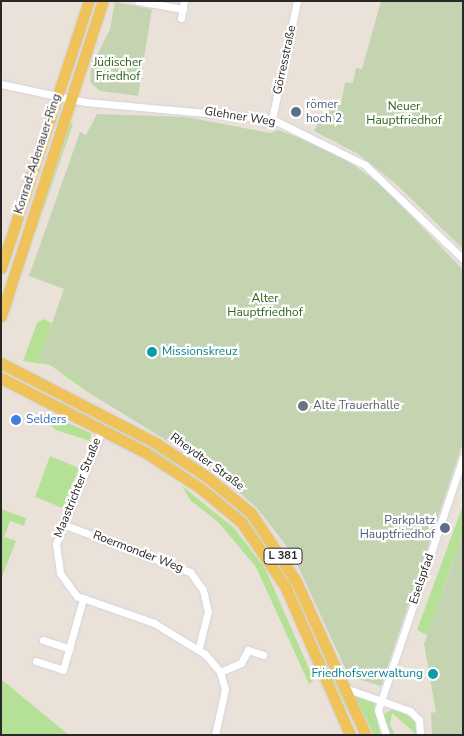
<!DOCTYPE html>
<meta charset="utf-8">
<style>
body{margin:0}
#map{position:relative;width:464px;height:736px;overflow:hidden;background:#eae2d9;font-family:"Nunito Sans",sans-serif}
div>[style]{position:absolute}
.green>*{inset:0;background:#b4e196}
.cemetery>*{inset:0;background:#c4d4b1}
.roads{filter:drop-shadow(0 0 1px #cfd3e1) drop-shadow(0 0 1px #cfd3e1)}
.minor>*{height:7px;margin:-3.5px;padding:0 3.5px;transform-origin:3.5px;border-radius:3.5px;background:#fff}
.primary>*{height:11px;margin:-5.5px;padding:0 5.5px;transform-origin:5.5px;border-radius:5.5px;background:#efc25a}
.dots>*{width:14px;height:14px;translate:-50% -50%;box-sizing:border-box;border:2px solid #fff;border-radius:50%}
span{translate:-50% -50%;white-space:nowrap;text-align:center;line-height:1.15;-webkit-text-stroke:4.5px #fff;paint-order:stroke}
.shield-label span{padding:1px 4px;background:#fff;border:1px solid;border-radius:4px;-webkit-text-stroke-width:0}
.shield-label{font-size:11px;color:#282828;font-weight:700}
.street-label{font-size:12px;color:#282828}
.park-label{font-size:12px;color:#2e631a}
.service-label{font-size:12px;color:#4e5e75}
.left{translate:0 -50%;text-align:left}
.right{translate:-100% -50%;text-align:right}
.culture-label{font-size:12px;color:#0d838f}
.worship-label{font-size:12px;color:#5b616d}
.shop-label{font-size:12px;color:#366cbe}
.frame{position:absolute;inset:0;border:2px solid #282828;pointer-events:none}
</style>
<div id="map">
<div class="green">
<div style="clip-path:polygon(67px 122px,73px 124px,20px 276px)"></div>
<div style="clip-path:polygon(43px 319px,52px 323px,39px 360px,77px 378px,86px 391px,50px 365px,23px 361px,37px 323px)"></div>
<div style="clip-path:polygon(1px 371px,161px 453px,244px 514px,278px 559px,361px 735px,323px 664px,285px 578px,252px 528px,131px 440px)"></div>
<div style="clip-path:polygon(46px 414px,91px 433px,90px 441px,56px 430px,44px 419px)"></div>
<div style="clip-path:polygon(50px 456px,79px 468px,63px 508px,35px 497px)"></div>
<div style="clip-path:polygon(182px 486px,234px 528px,265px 568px,314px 680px,309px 684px,256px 567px,218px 522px,190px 500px)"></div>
<div style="clip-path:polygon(463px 505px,463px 533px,427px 635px,417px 630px)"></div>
<div style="clip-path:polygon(1px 509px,26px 518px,24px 526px,10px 521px,4px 537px,16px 541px,1px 579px)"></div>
<div style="clip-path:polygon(1px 678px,2px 680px,69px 735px,1px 735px)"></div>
<div style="clip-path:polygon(352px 693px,374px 701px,380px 735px,374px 735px)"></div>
<div style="clip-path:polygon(394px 708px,415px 720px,417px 735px,392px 713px,390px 725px,395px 735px,391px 735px,383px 715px)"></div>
</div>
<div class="cemetery">
<div style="clip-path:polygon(381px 1px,463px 1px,463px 249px,396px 184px,358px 154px,314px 131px,329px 102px,341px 105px,345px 82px,353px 83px,356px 68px,362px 69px)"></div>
<div style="clip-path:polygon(115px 2px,152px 9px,138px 96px,100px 91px,90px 82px,91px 67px,110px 29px)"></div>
<div style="clip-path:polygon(97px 114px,186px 117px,270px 133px,278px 130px,302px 139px,344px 158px,384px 187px,463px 270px,463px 442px,381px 686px,351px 677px,346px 670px,292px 553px,257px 508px,213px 469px,86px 391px,77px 378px,39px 360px,64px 289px,29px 276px,80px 132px,86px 135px)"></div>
<div style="clip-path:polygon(463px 533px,463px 735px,432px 735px,431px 713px,436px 712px,424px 644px)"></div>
</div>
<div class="roads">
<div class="minor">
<div style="left:138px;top:1px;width:46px;rotate:10.1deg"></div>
<div style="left:181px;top:18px;width:17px;rotate:-80deg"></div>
<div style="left:1px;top:84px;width:86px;rotate:12.1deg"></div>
<div style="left:85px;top:102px;width:188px;rotate:5.2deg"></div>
<div style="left:272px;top:119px;width:104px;rotate:26.3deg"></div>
<div style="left:365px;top:165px;width:136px;rotate:43.8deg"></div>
<div style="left:272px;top:119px;width:121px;rotate:-78deg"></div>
<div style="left:103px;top:428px;width:125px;rotate:112.1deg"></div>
<div style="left:56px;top:544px;width:29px;rotate:82deg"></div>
<div style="left:60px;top:573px;width:29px;rotate:54deg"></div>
<div style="left:77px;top:596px;width:82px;rotate:19.3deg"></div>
<div style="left:154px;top:623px;width:60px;rotate:31.3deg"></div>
<div style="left:205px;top:654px;width:23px;rotate:50deg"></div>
<div style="left:220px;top:672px;width:18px;rotate:74deg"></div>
<div style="left:225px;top:689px;width:47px;rotate:102.3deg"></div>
<div style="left:65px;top:525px;width:134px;rotate:20.6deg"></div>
<div style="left:190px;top:572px;width:22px;rotate:54deg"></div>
<div style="left:203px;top:590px;width:22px;rotate:77deg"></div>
<div style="left:208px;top:611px;width:38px;rotate:104deg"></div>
<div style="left:43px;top:640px;width:28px;rotate:18deg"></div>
<div style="left:36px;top:661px;width:28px;rotate:18deg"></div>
<div style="left:63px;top:670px;width:74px;rotate:-74.3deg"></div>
<div style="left:220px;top:672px;width:23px;rotate:-23deg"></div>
<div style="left:241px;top:663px;width:15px;rotate:-62deg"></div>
<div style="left:248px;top:650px;width:16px;rotate:18deg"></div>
<div style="left:345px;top:688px;width:69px;rotate:19.5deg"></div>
<div style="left:410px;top:711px;width:13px;rotate:45deg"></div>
<div style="left:419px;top:720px;width:15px;rotate:86deg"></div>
<div style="left:386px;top:735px;width:26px;rotate:-108deg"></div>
<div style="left:378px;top:710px;width:266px;rotate:-71.4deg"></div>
</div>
<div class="primary">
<div style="left:1px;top:268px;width:281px;rotate:-71.8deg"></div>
<div style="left:1px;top:316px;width:331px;rotate:-72.1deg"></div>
<div style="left:1px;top:363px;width:174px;rotate:27.3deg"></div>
<div style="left:156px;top:443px;width:61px;rotate:33.7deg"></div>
<div style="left:207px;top:477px;width:57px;rotate:39.3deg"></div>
<div style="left:251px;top:513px;width:82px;rotate:56.5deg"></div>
<div style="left:296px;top:581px;width:169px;rotate:65.6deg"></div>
<div style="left:1px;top:378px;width:163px;rotate:27.3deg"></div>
<div style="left:146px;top:453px;width:64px;rotate:32.9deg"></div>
<div style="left:200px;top:488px;width:53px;rotate:39.7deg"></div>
<div style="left:241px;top:522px;width:78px;rotate:55.5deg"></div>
<div style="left:285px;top:586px;width:163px;rotate:66.4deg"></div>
</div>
</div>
<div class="dots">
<div style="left:296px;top:112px;background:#5c6f8a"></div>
<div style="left:152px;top:352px;background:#0f9aa8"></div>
<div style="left:303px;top:406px;background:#6b7280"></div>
<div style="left:16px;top:420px;background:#3f7fe0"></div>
<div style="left:445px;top:528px;background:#5c6f8a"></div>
<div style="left:433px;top:674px;background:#0f9aa8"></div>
</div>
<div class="shield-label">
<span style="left:283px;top:556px">L 381</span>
</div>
<div class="street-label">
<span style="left:285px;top:60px;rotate:-78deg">Görresstraße</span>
<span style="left:240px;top:117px;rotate:9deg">Glehner Weg</span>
<span style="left:38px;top:154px;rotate:-72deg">Konrad-Adenauer-Ring</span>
<span style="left:207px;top:462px;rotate:36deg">Rheydter Straße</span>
<span style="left:78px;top:488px;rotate:-68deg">Maastrichter Straße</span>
<span style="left:138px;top:552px;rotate:21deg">Roermonder Weg</span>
<span style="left:422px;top:579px;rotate:-71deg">Eselspfad</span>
</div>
<div class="park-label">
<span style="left:118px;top:70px">Jüdischer<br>Friedhof</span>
<span style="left:404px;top:114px">Neuer<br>Hauptfriedhof</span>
<span style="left:265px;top:306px">Alter<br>Hauptfriedhof</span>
</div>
<div class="service-label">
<span class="left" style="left:306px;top:112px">römer<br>hoch 2</span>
<span class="right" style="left:435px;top:528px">Parkplatz<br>Hauptfriedhof</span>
</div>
<div class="culture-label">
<span class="left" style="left:162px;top:352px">Missionskreuz</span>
<span class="right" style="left:423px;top:674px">Friedhofsverwaltung</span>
</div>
<div class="worship-label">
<span class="left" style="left:313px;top:406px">Alte Trauerhalle</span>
</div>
<div class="shop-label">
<span class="left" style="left:26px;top:420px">Selders</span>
</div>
<div class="frame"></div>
</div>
